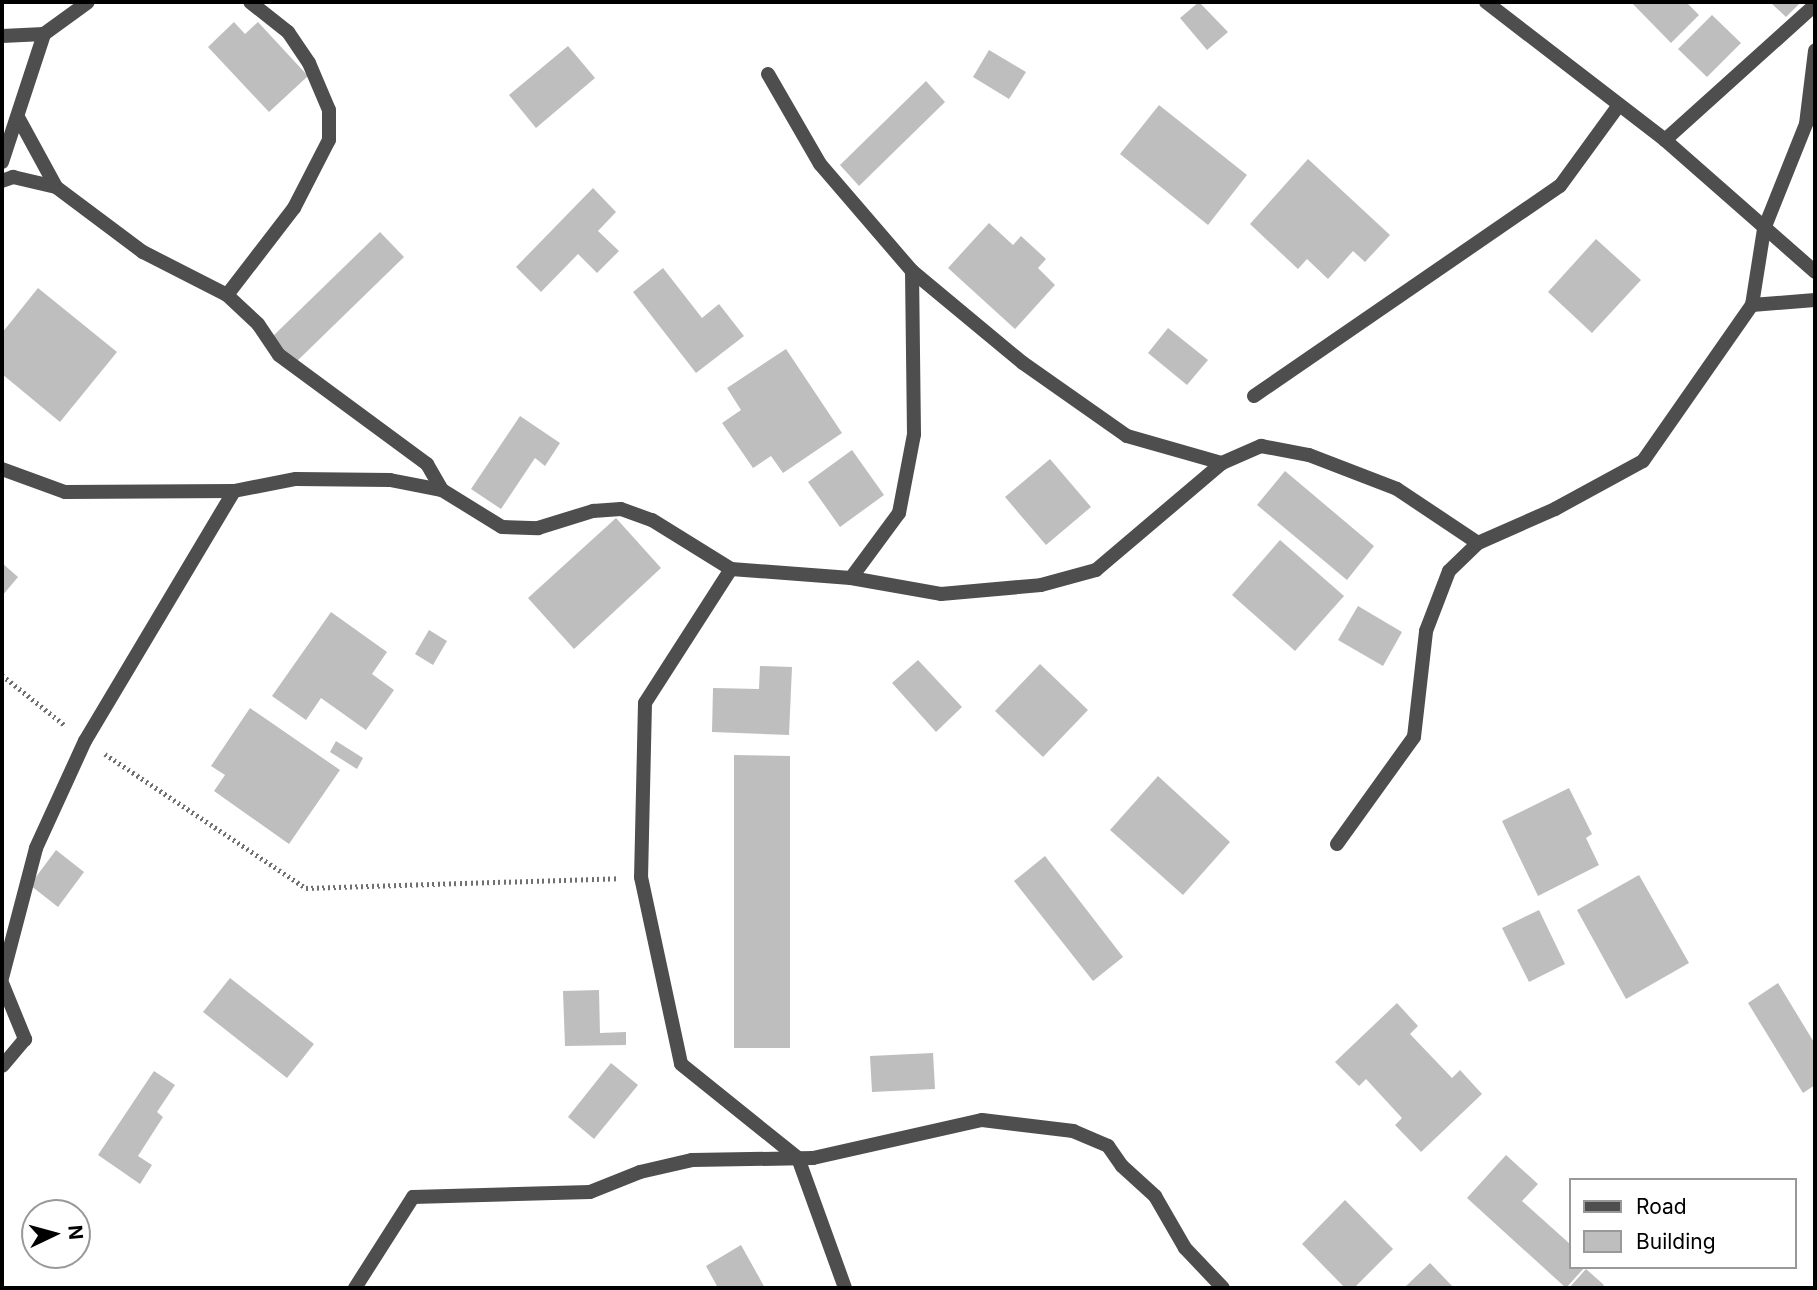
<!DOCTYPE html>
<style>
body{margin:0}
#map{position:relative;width:1817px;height:1290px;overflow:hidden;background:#fff;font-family:Inter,sans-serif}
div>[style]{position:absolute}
.building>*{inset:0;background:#bebebe}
.path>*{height:4.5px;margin-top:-2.25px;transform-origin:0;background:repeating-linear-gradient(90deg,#707070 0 2px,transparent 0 5.5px)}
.street>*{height:14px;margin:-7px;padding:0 7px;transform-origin:7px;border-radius:7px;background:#4e4e4e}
span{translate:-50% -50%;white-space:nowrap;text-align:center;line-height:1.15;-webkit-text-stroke:5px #fff;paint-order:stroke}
.frame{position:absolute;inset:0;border:4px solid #000;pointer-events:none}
.legend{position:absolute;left:1569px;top:1178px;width:228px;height:91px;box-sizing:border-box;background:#fff;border:2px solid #999;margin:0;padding:9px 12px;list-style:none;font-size:21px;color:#000}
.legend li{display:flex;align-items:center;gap:14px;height:35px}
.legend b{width:35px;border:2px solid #999}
.north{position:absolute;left:21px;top:1199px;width:70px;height:70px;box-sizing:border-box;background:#fff;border:2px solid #999;border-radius:50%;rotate:85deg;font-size:19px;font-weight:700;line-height:28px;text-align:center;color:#000}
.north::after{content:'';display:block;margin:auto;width:24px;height:32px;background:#000;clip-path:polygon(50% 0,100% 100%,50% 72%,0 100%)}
</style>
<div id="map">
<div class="building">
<div style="clip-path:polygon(1199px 2px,1228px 32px,1207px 50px,1180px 18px)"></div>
<div style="clip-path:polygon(1631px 2px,1686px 2px,1699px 15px,1671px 43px)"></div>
<div style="clip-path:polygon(1770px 2px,1801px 2px,1786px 17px)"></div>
<div style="clip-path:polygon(1712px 15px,1741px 43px,1707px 77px,1678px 49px)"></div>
<div style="clip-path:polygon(234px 22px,245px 34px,258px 22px,308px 76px,269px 112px,208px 47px)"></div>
<div style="clip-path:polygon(568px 46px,595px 78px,536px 128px,509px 95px)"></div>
<div style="clip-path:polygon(989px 50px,1026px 72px,1009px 99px,973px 77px)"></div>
<div style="clip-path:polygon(926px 81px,945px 102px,859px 186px,840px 165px)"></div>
<div style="clip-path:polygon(1159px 105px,1247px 175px,1208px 225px,1120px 154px)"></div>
<div style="clip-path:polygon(1308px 159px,1390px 235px,1365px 262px,1353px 251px,1328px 279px,1307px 259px,1298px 269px,1250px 224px)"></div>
<div style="clip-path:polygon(593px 188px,616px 212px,598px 231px,619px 251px,597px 273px,578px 254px,541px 292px,516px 267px)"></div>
<div style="clip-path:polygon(989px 223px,1013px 245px,1021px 236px,1046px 259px,1038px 268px,1055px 285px,1015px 329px,948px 268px)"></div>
<div style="clip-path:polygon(380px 232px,404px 257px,295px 363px,271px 338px)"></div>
<div style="clip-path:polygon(1596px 239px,1641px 280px,1592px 333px,1548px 292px)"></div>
<div style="clip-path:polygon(663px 268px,702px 318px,719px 304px,744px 336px,696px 373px,633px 292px)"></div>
<div style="clip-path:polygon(38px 288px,117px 352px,60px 422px,2px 374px,2px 333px)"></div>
<div style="clip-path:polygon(1168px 328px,1208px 360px,1187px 385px,1148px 353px)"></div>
<div style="clip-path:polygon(786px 349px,842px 433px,783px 473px,771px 456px,753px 468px,722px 423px,741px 410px,727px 388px)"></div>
<div style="clip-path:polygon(520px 416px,560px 443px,545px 466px,535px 458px,501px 509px,471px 489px)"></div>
<div style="clip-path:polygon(852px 450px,884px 495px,840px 527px,808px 482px)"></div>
<div style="clip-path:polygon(1050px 459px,1091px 507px,1046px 545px,1005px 497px)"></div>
<div style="clip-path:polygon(1285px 471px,1374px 546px,1347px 580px,1257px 505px)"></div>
<div style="clip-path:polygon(616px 518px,661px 568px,574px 649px,528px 598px)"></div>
<div style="clip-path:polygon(1280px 540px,1344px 596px,1295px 651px,1232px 595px)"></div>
<div style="clip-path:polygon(2px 563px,18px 577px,2px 596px)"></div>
<div style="clip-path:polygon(1358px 606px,1402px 632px,1383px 666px,1338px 640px)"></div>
<div style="clip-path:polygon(331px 612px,387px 652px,372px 674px,394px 690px,366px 730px,321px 698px,306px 720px,272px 696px)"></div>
<div style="clip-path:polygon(429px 630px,447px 641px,433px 665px,415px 654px)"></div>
<div style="clip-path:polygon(918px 660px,962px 707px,936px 732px,892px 683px)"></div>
<div style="clip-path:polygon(1040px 664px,1088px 710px,1043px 757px,995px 711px)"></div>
<div style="clip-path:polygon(760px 666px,792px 667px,789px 735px,712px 732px,713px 688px,759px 689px)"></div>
<div style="clip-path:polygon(250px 708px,340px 770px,289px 844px,214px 791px,225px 775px,211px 766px)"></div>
<div style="clip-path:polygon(336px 741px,363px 758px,357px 769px,330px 752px)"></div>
<div style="clip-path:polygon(734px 755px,790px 756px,790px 1048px,734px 1048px)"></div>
<div style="clip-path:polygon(1158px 776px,1230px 842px,1183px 895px,1110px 830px)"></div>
<div style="clip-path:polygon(1569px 788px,1592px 834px,1586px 838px,1599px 865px,1538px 896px,1502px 821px)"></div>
<div style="clip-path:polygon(56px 850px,84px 872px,58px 907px,30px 885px)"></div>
<div style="clip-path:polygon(1045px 856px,1123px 957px,1093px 981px,1014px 881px)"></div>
<div style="clip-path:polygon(1639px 875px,1689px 963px,1626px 999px,1577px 910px)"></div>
<div style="clip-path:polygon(1539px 910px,1565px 964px,1529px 982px,1502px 928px)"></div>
<div style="clip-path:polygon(230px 978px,314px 1044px,287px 1078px,203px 1012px)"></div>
<div style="clip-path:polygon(1778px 983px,1815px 1044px,1815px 1085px,1803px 1093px,1748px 1003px)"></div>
<div style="clip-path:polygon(599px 990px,600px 1033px,626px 1032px,626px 1045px,565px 1046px,563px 991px)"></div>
<div style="clip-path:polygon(1397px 1003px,1418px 1026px,1410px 1034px,1452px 1078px,1460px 1070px,1482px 1094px,1421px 1152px,1395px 1125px,1402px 1118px,1366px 1079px,1359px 1086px,1335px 1062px)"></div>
<div style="clip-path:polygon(933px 1053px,935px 1089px,872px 1092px,870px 1056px)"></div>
<div style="clip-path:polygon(611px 1063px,638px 1085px,594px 1139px,568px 1117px)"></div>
<div style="clip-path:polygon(154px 1071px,175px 1085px,157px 1112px,163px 1117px,138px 1156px,152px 1165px,140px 1184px,98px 1155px)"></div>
<div style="clip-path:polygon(1506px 1155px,1538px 1184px,1522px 1201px,1570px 1244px,1570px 1267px,1585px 1267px,1566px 1288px,1467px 1198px)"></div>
<div style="clip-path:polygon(1345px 1200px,1393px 1249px,1354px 1288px,1345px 1288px,1302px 1244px)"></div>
<div style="clip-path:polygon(741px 1245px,765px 1288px,718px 1288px,706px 1266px)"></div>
<div style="clip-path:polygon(1430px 1263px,1454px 1288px,1404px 1288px)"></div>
<div style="clip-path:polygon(1586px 1269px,1604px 1285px,1601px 1288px,1569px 1288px)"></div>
</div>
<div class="path">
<div style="left:2px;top:675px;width:82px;rotate:38.6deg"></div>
<div style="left:105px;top:754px;width:242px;rotate:33.7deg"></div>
<div style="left:306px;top:888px;width:313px;rotate:-1.8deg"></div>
</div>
<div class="street">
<div style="left:1486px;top:2px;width:226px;rotate:37.6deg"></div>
<div style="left:1665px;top:140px;width:200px;rotate:41.3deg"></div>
<div style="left:2px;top:36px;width:42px;rotate:-2.7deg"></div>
<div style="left:44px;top:34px;width:54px;rotate:-36deg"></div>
<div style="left:768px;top:74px;width:104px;rotate:60deg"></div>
<div style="left:820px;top:164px;width:141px;rotate:49.3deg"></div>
<div style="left:912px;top:271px;width:144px;rotate:39.7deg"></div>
<div style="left:1023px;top:363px;width:127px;rotate:35.1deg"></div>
<div style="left:1127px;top:436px;width:99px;rotate:15.9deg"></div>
<div style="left:19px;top:119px;width:77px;rotate:61.4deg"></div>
<div style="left:1665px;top:140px;width:202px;rotate:-42deg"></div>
<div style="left:2px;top:162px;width:135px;rotate:-71.8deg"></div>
<div style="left:2px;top:181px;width:12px;rotate:-20deg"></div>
<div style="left:13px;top:177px;width:44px;rotate:13.1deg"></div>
<div style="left:56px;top:187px;width:109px;rotate:36.8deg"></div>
<div style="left:143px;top:252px;width:94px;rotate:27.1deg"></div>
<div style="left:227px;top:295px;width:42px;rotate:43.1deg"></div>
<div style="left:258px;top:324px;width:37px;rotate:56deg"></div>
<div style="left:279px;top:355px;width:184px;rotate:36.4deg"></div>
<div style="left:427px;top:464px;width:30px;rotate:60deg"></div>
<div style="left:227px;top:295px;width:110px;rotate:-52.4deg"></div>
<div style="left:294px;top:208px;width:76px;rotate:-62.8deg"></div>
<div style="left:329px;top:140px;width:30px;rotate:-90deg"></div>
<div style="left:329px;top:110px;width:51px;rotate:-113.1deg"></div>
<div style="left:309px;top:63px;width:37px;rotate:-124deg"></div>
<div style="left:288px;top:32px;width:48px;rotate:-141.7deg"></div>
<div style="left:1752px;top:305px;width:77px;rotate:-81deg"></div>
<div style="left:1764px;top:229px;width:113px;rotate:-68.2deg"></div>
<div style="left:1806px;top:124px;width:74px;rotate:-83deg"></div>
<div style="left:1254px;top:396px;width:371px;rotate:-34.5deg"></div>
<div style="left:1560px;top:186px;width:100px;rotate:-53.9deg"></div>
<div style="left:2px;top:469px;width:67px;rotate:20.1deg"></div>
<div style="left:65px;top:492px;width:169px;rotate:-0.3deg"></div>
<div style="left:234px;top:491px;width:63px;rotate:-11deg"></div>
<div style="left:296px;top:479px;width:94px;rotate:0.6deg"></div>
<div style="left:390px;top:480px;width:53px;rotate:10.9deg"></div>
<div style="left:442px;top:490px;width:70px;rotate:31.7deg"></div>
<div style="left:502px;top:527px;width:36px;rotate:2deg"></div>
<div style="left:538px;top:528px;width:58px;rotate:-17.2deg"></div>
<div style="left:593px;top:511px;width:28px;rotate:-4deg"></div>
<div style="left:621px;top:509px;width:33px;rotate:20deg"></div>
<div style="left:652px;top:520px;width:93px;rotate:31.8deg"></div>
<div style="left:731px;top:569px;width:120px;rotate:4.3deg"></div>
<div style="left:851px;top:578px;width:91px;rotate:10.1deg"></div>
<div style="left:941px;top:594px;width:100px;rotate:-5.1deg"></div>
<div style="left:1041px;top:585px;width:57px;rotate:-15.3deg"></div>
<div style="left:1096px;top:570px;width:165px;rotate:-40.3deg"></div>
<div style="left:1222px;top:463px;width:43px;rotate:-23.6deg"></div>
<div style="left:1261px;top:446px;width:49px;rotate:10.6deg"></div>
<div style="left:1309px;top:455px;width:94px;rotate:21.1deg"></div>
<div style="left:1397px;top:489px;width:97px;rotate:33.7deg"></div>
<div style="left:731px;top:569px;width:159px;rotate:122.7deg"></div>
<div style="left:645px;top:703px;width:174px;rotate:91.3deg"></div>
<div style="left:641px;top:877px;width:191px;rotate:77.9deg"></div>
<div style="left:681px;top:1064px;width:150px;rotate:38.8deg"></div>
<div style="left:798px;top:1158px;width:138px;rotate:70.1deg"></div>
<div style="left:851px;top:578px;width:81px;rotate:-53.6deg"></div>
<div style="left:899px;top:513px;width:80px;rotate:-79.2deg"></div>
<div style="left:914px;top:434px;width:163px;rotate:-90.7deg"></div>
<div style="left:1337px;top:844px;width:132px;rotate:-54.3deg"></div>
<div style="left:1414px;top:737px;width:107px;rotate:-83.5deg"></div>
<div style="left:1426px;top:631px;width:64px;rotate:-69deg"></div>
<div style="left:1449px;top:571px;width:40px;rotate:-44deg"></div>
<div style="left:1478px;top:543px;width:84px;rotate:-23.8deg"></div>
<div style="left:1555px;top:509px;width:100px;rotate:-28.6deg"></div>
<div style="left:1643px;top:461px;width:190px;rotate:-55.1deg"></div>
<div style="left:1752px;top:305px;width:63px;rotate:-4.5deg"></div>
<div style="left:2px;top:978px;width:134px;rotate:-75.3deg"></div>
<div style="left:36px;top:848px;width:118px;rotate:-65.4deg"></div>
<div style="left:85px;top:741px;width:291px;rotate:-59.2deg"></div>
<div style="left:2px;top:983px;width:61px;rotate:67.7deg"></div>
<div style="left:25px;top:1039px;width:35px;rotate:130deg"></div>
<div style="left:355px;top:1288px;width:108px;rotate:-57.5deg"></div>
<div style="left:413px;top:1197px;width:177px;rotate:-1.6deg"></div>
<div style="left:590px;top:1192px;width:54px;rotate:-21.8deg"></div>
<div style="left:640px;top:1172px;width:53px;rotate:-13deg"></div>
<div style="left:692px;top:1160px;width:121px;rotate:-0.9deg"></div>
<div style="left:813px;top:1158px;width:173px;rotate:-12.7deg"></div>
<div style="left:982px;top:1120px;width:92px;rotate:6.9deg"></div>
<div style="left:1073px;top:1131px;width:38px;rotate:23deg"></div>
<div style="left:1108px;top:1146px;width:24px;rotate:55deg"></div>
<div style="left:1122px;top:1166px;width:45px;rotate:42.3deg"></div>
<div style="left:1155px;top:1196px;width:60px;rotate:60deg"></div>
<div style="left:1185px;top:1248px;width:55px;rotate:46.5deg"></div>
</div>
<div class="frame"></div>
<ul class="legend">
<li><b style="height:9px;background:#4e4e4e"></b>Road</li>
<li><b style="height:19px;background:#bebebe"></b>Building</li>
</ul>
<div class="north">N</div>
</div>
